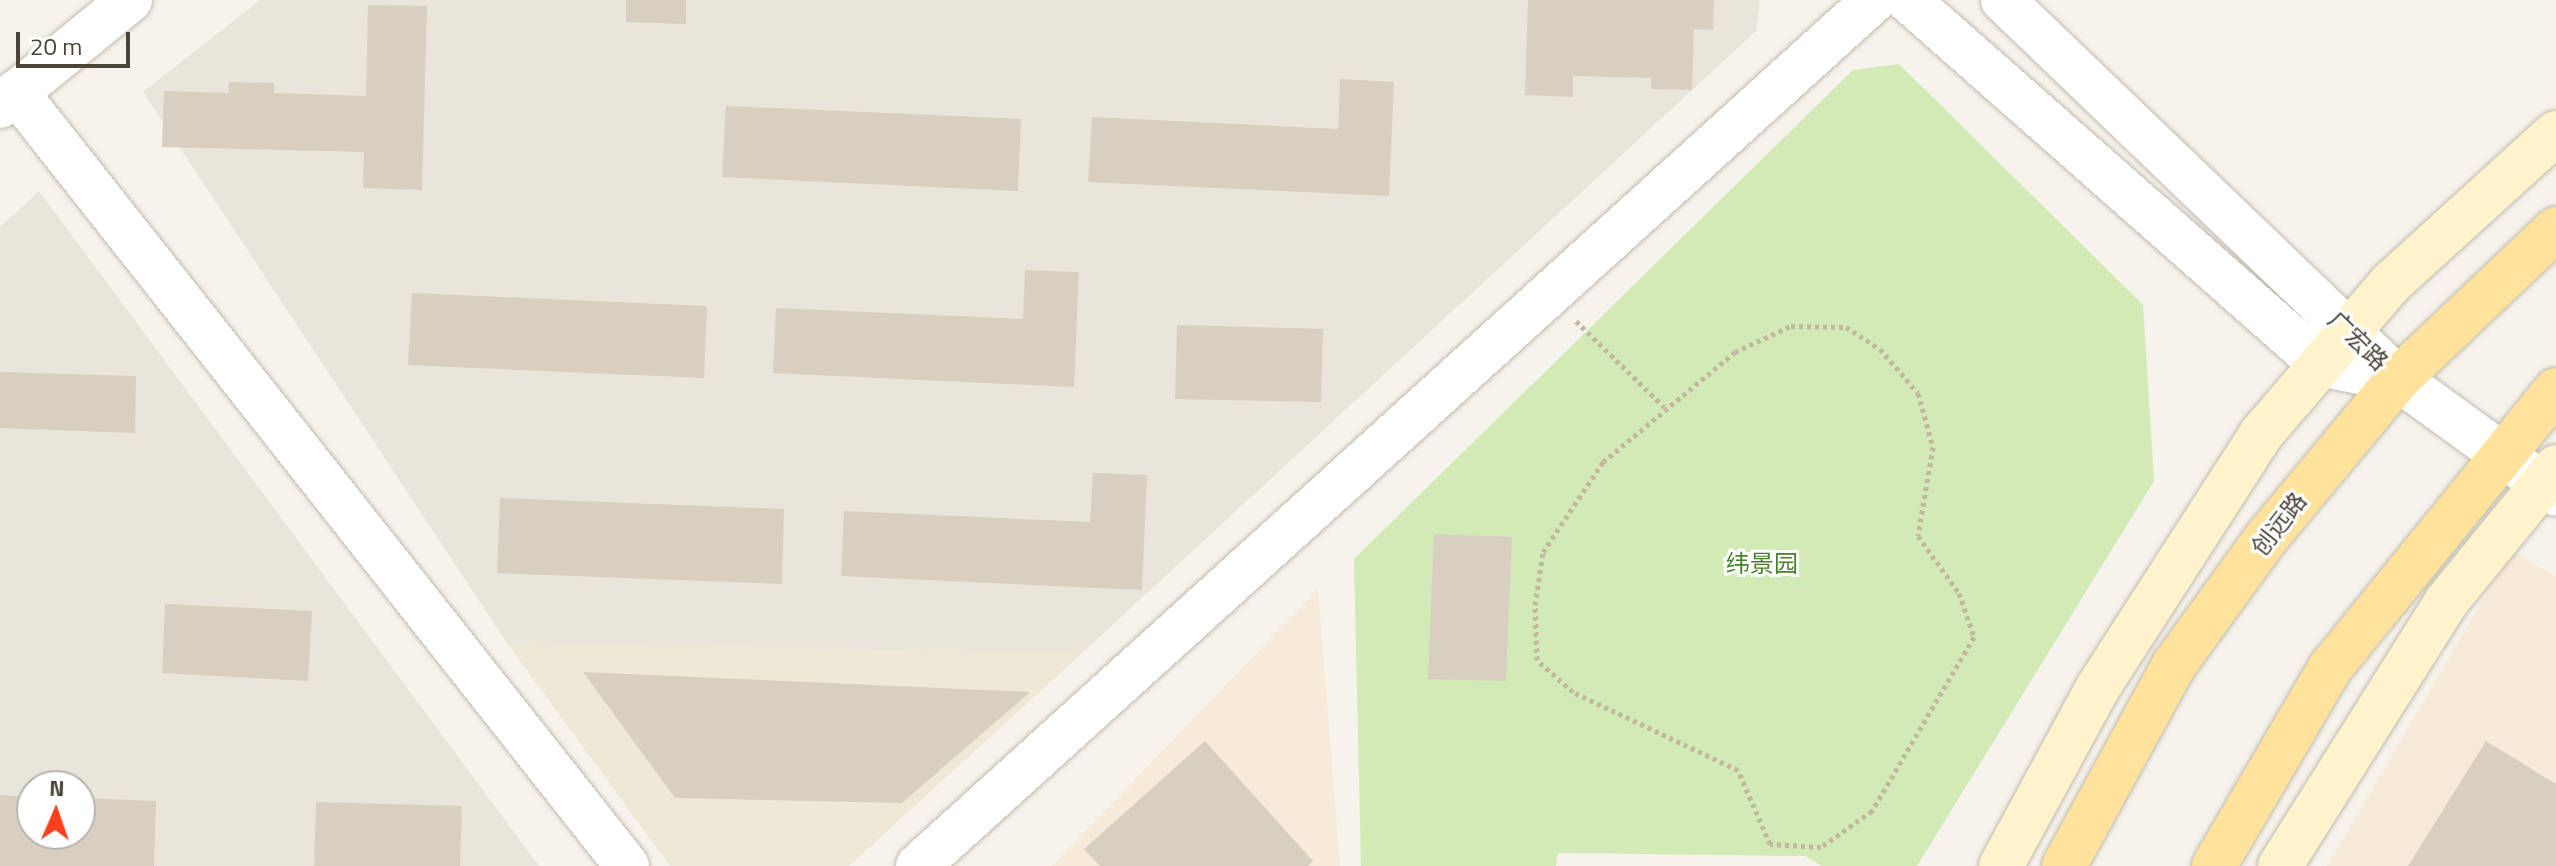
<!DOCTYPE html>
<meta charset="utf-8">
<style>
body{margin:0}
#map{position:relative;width:2556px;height:866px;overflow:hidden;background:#f6f3ec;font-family:"Titillium Web","Noto Sans SC",sans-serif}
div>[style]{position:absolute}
.residential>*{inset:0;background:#eae5da}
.commercial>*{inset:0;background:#f7ead8}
.education>*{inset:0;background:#efe8d6}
.green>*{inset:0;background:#d2eab5}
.building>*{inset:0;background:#d8cfc1}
.path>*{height:5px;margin-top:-2.5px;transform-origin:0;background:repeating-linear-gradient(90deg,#c4b79f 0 4px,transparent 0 8px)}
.roads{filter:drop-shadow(0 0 2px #c2bbae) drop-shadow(0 0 2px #c2bbae)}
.street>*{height:44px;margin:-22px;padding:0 22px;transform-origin:22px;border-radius:22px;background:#fff}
.secondary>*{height:44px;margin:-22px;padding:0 22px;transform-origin:22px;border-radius:22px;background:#fff3cd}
.primary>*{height:44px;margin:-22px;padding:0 22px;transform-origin:22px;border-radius:22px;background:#ffe39c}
span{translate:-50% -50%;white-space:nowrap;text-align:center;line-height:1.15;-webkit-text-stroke:6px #fff;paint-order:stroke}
.street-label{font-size:24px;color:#4b4439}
.park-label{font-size:24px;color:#4a7f2a}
.north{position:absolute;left:16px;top:770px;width:80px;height:80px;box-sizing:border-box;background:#fff;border:2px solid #b7b4b0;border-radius:50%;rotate:2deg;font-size:22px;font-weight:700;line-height:32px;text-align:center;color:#4b4439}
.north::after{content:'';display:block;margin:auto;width:28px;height:36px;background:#fc3f1d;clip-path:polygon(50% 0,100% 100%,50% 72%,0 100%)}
.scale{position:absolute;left:16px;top:32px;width:114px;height:36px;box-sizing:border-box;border:4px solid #4b4439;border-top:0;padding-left:10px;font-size:24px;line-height:28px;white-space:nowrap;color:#4b4439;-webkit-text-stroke:6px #fff;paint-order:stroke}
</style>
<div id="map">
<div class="residential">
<div style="clip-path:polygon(260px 0,1760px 0,1756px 31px,1081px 654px,507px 643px,143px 92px)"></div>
<div style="clip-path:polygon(evenodd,39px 191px,539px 866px,0 866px,0 227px,39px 191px,32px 786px,80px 786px,80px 834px,32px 834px,32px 786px)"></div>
</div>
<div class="commercial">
<div style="clip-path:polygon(2512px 550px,2556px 577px,2556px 866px,2327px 866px)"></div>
<div style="clip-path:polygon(1318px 589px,1340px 866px,1052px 866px)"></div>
</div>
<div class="education">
<div style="clip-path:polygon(507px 643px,1081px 654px,849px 866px,670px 866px)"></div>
</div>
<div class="green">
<div style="clip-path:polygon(1899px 64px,2143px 305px,2154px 481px,1917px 866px,1822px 866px,1805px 856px,1558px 853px,1556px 866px,1361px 866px,1354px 559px,1853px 70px)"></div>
</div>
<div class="building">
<div style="clip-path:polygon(626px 0,686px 0,686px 24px,626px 22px)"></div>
<div style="clip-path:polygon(1528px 0,1714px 0,1713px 30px,1694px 29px,1692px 90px,1651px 89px,1651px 78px,1573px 76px,1573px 97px,1525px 95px)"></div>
<div style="clip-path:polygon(368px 5px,427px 6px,422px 190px,363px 188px,364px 152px,162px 147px,164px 91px,229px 93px,229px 82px,274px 83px,274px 93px,366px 96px)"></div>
<div style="clip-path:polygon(1340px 79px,1394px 82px,1389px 196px,1088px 182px,1092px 117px,1338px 129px)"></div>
<div style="clip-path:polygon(726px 106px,1021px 119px,1018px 191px,722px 177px)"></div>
<div style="clip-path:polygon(1025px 270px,1079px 272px,1074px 387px,773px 373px,776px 308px,1023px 319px)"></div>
<div style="clip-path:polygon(412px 293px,707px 306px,704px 378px,408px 365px)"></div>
<div style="clip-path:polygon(1177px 325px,1323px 329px,1321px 402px,1175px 399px)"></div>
<div style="clip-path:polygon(0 372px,136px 376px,135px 433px,0 428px)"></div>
<div style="clip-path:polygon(1093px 473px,1147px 475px,1142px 590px,841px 576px,844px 511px,1090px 522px)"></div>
<div style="clip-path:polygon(500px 498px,784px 509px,782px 584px,497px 573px)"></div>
<div style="clip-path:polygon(1434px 534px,1512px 537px,1506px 681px,1428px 679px)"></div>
<div style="clip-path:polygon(165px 604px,312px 611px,308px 681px,162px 673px)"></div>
<div style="clip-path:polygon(583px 672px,1030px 692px,902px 803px,675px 798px)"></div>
<div style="clip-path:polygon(1205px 741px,1313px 861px,1308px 866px,1100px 866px,1084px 849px)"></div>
<div style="clip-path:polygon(2486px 741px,2556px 784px,2556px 866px,2408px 866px)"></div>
<div style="clip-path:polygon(0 795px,32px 797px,32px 834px,80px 834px,80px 798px,156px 801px,154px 866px,0 866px)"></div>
<div style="clip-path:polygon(316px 802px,462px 806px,460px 866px,314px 866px)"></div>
</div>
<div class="path">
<div style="left:1576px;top:321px;width:123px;rotate:44.3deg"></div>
<div style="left:1791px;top:326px;width:55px;rotate:1deg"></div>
<div style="left:1846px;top:327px;width:40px;rotate:32.9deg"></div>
<div style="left:1880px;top:349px;width:58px;rotate:49.2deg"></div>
<div style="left:1918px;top:393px;width:56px;rotate:74.5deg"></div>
<div style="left:1933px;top:447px;width:90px;rotate:99.6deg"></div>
<div style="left:1918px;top:536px;width:70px;rotate:54.3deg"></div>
<div style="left:1959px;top:593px;width:46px;rotate:71.2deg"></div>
<div style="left:1974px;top:637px;width:202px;rotate:120.4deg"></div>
<div style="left:1872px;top:811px;width:62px;rotate:144.8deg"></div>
<div style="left:1821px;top:847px;width:51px;rotate:-176.6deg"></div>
<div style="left:1770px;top:844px;width:81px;rotate:-113.4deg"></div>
<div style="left:1738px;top:770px;width:183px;rotate:-154.7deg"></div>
<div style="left:1573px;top:692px;width:48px;rotate:-138.4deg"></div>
<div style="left:1537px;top:660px;width:55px;rotate:-92.1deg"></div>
<div style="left:1535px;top:605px;width:54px;rotate:-81.4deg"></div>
<div style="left:1543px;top:552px;width:108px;rotate:-56.3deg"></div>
<div style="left:1603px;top:462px;width:172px;rotate:-39.8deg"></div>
<div style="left:1735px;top:352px;width:62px;rotate:-24.9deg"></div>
</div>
<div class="roads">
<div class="street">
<div style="left:1908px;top:0;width:551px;rotate:41.39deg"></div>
<div style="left:2321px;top:364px;width:40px;rotate:12deg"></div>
<div style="left:2003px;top:0;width:547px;rotate:43.82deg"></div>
<div style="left:2398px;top:379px;width:195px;rotate:36deg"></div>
<div style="left:16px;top:92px;width:986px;rotate:51.71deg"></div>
<div style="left:0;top:106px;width:168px;rotate:-39.2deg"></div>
<div style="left:918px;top:866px;width:1290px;rotate:-42.17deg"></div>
</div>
<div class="secondary">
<div style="left:2001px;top:866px;width:201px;rotate:-61.5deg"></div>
<div style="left:2097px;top:689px;width:305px;rotate:-57.2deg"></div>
<div style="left:2262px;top:433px;width:198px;rotate:-49.3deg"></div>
<div style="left:2391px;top:283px;width:223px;rotate:-42.3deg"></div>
<div style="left:2280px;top:866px;width:312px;rotate:-57.8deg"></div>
<div style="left:2446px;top:602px;width:174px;rotate:-50.8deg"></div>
</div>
<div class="primary">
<div style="left:2064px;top:866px;width:229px;rotate:-61.3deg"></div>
<div style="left:2174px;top:665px;width:158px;rotate:-54deg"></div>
<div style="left:2267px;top:537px;width:205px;rotate:-50.3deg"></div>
<div style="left:2398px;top:379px;width:218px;rotate:-43.5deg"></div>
<div style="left:2214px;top:866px;width:229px;rotate:-59.6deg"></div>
<div style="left:2330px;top:668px;width:358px;rotate:-50.9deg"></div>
</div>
</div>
<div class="street-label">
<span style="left:2358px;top:341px;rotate:44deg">广宏路</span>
<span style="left:2279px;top:524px;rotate:-52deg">创远路</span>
</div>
<div class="park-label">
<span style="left:1762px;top:564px">纬景园</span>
</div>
<div class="north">N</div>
<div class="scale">20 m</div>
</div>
